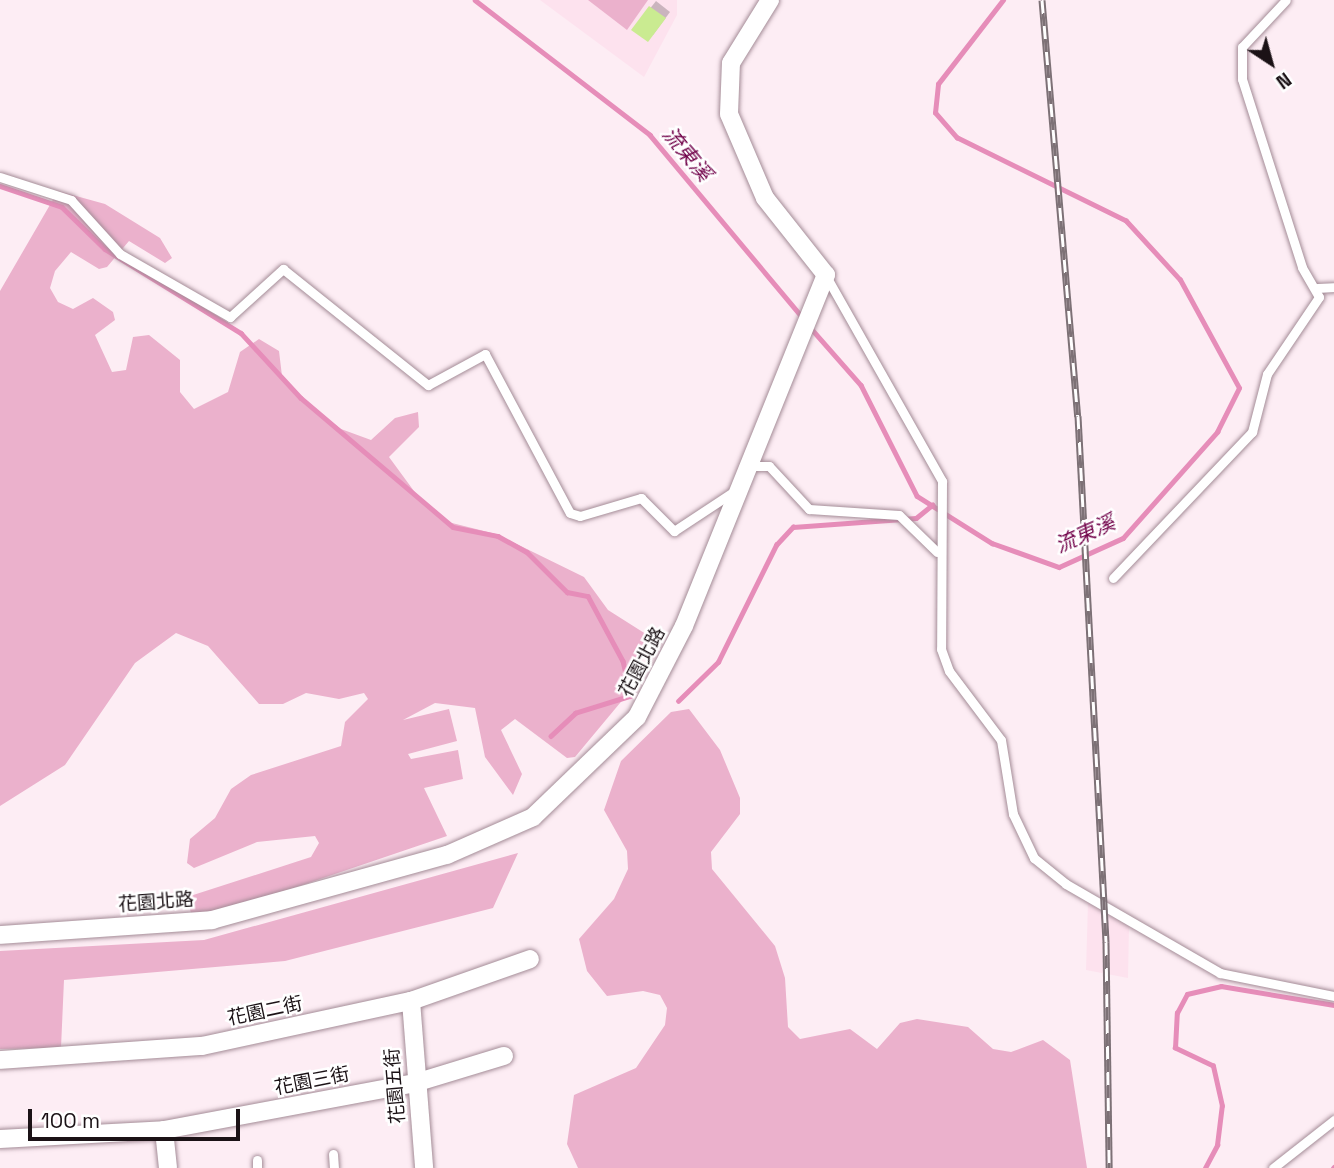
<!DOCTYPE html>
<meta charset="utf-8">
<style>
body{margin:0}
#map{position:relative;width:1334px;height:1168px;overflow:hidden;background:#fdedf4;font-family:"Space Grotesk","Noto Sans TC",sans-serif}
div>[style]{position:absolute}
.built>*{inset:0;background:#fde2ee}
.green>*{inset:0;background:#ebb1cc}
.shadow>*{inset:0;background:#0003}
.stream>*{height:4.5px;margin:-2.25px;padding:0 2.25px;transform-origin:2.25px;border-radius:2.25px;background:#e68db9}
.building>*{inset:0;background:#caeb91}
.roads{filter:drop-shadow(0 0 2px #a48c97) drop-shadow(0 0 2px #a48c97)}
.service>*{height:9px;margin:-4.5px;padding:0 4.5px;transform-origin:4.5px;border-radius:4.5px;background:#fff}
.minor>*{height:18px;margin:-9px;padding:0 9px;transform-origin:9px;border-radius:9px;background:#fff}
.rail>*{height:7px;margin-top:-3.5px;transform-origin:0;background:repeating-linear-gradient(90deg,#fff 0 13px,#7d7176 0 26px);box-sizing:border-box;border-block:2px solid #7d7176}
span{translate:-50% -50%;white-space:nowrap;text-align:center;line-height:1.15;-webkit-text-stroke:5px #fff;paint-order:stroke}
.street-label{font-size:19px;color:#1b1216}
.water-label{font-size:21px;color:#72044b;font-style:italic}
.north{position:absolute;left:1236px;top:28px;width:70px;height:70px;-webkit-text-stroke:5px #fff;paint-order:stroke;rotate:144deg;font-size:19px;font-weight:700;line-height:28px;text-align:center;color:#1b1216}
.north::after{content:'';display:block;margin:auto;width:24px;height:32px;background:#1b1216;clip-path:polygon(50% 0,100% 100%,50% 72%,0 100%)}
.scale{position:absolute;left:28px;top:1109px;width:212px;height:32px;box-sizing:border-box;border:4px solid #1b1216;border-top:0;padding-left:9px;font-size:21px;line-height:24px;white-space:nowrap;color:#1b1216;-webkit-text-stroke:5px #fff;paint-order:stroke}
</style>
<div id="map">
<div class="built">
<div style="clip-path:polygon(540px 0,677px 0,677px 15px,644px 77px)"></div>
<div style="clip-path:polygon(1088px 903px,1129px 926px,1128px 978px,1086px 970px)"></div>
</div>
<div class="green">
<div style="clip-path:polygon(588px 0,648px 0,627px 30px)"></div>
<div style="clip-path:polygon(58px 191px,105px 204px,160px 238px,172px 258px,165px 263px,129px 241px,107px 267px,99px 269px,71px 252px,55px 271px,50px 288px,58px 302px,73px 309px,93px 298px,113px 312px,115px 320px,95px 335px,112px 372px,126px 370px,133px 337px,149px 335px,180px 360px,180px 392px,194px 409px,228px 392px,240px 352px,259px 339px,279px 351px,282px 376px,295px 395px,341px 429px,371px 440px,395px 418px,418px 412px,419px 427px,389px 457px,422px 502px,448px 522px,496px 534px,584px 577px,608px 610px,649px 636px,630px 691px,575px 757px,567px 758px,515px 719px,501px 730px,522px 774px,513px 795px,485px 757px,475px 708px,435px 703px,403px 720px,449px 709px,457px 741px,408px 754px,411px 759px,458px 750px,463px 779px,424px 788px,447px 836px,217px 914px,191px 913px,187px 897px,311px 857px,319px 843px,315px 836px,257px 842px,194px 868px,187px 863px,190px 839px,215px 818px,231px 789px,251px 775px,341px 746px,345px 722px,368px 699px,364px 693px,339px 699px,306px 693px,283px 704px,259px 704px,208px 646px,176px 633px,135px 663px,65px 765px,0 806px,0 291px)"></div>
<div style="clip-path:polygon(689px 709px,720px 750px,740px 798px,740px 814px,711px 852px,712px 869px,775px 946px,785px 978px,788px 1027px,800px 1039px,850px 1029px,877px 1049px,900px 1023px,917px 1019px,968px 1027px,993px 1049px,1011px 1052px,1043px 1040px,1070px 1060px,1087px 1168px,578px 1168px,567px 1144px,574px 1095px,636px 1068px,665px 1025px,667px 1008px,660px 995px,643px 991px,607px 996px,587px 971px,579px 939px,614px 899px,628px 869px,627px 851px,604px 810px,621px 761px,671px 712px)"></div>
<div style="clip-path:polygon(518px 853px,493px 908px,285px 961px,64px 980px,61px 1048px,0 1049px,0 951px,204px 940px)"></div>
</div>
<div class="shadow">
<div style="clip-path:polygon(656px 1px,670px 12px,653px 35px,633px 30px)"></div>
</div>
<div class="stream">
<div style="left:475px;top:0;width:221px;rotate:37.6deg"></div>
<div style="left:650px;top:135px;width:240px;rotate:50.1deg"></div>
<div style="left:0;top:186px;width:65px;rotate:18.7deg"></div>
<div style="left:62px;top:207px;width:60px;rotate:44.3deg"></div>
<div style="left:105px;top:249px;width:160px;rotate:31.7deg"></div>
<div style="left:241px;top:333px;width:88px;rotate:47.3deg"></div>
<div style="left:301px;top:398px;width:199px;rotate:40.3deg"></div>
<div style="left:453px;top:527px;width:46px;rotate:11.3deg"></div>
<div style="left:498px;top:536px;width:33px;rotate:29deg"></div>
<div style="left:527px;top:552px;width:57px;rotate:45deg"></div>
<div style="left:567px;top:592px;width:21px;rotate:11deg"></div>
<div style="left:588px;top:596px;width:74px;rotate:61.7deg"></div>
<div style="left:623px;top:661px;width:36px;rotate:77deg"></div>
<div style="left:631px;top:696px;width:58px;rotate:162.8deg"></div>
<div style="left:576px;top:713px;width:34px;rotate:137deg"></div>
<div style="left:809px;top:326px;width:79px;rotate:48.6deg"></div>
<div style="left:861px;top:385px;width:124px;rotate:63.2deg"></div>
<div style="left:917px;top:496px;width:89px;rotate:32.1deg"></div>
<div style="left:992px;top:543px;width:71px;rotate:19.7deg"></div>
<div style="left:1059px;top:567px;width:70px;rotate:-24.4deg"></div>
<div style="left:1123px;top:538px;width:142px;rotate:-48.4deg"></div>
<div style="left:1217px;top:432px;width:49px;rotate:-63.4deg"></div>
<div style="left:1239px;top:388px;width:123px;rotate:-118.6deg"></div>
<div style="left:1180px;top:280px;width:80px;rotate:-132.5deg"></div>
<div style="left:1126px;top:221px;width:188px;rotate:-153.8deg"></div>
<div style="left:957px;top:138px;width:33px;rotate:-131deg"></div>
<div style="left:935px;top:113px;width:29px;rotate:-84deg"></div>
<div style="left:938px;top:84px;width:106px;rotate:-52.3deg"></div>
<div style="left:678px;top:701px;width:56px;rotate:-44.3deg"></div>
<div style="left:718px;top:662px;width:131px;rotate:-63.6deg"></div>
<div style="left:776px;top:545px;width:25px;rotate:-47deg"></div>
<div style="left:793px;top:527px;width:123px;rotate:-4.2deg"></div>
<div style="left:916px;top:518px;width:21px;rotate:-39deg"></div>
<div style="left:1205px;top:1168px;width:26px;rotate:-62deg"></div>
<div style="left:1217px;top:1145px;width:39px;rotate:-83deg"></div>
<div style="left:1222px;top:1106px;width:41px;rotate:-102.7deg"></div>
<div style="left:1213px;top:1066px;width:42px;rotate:-154.7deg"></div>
<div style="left:1175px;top:1048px;width:35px;rotate:-87deg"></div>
<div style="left:1177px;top:1013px;width:21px;rotate:-62deg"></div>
<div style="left:1187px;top:994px;width:35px;rotate:-13deg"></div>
<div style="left:1221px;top:986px;width:115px;rotate:9.5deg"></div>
<div style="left:1333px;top:1168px;width:1px;rotate:-45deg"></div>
</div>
<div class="building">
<div style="clip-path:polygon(649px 6px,666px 18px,648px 42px,631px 30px)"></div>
</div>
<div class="roads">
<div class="service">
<div style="left:0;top:177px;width:75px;rotate:17.9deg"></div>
<div style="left:71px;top:200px;width:73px;rotate:47.8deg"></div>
<div style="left:120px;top:254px;width:127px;rotate:29.8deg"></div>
<div style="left:230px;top:317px;width:72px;rotate:-42.2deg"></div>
<div style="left:283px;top:269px;width:186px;rotate:38.7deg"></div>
<div style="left:428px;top:385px;width:65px;rotate:-28.5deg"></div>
<div style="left:485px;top:354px;width:180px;rotate:61.9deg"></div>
<div style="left:570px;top:513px;width:10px;rotate:17deg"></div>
<div style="left:580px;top:516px;width:64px;rotate:-16.4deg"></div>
<div style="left:641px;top:498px;width:47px;rotate:45deg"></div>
<div style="left:674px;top:531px;width:74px;rotate:-33.5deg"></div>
<div style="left:826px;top:276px;width:236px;rotate:60.5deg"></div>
<div style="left:942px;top:481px;width:168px;rotate:90.3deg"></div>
<div style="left:941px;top:649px;width:23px;rotate:70deg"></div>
<div style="left:949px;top:671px;width:86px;rotate:53deg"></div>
<div style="left:1001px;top:740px;width:75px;rotate:80.8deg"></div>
<div style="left:1013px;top:814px;width:49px;rotate:64.5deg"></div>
<div style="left:1034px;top:858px;width:41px;rotate:39.1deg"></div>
<div style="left:1066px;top:884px;width:178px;rotate:30deg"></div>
<div style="left:1220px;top:973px;width:116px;rotate:11.4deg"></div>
<div style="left:1317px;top:288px;width:17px;rotate:-3deg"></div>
<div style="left:749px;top:466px;width:20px"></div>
<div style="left:769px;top:466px;width:59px;rotate:47.1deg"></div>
<div style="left:809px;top:509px;width:90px;rotate:3.8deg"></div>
<div style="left:899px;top:515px;width:53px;rotate:44.2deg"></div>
<div style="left:1113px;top:578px;width:202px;rotate:-46.4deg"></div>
<div style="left:1252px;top:432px;width:60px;rotate:-75.5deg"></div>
<div style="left:1267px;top:374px;width:93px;rotate:-56deg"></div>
<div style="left:1319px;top:297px;width:34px;rotate:-120deg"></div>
<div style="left:1302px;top:267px;width:197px;rotate:-107.7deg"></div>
<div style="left:1242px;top:79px;width:32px;rotate:-90deg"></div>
<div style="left:1242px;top:47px;width:64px;rotate:-46.9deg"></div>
<div style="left:333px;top:1154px;width:14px;rotate:86deg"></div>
<div style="left:257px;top:1160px;width:8px;rotate:90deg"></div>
<div style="left:1273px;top:1168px;width:78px;rotate:-38.2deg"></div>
</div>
<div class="minor">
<div style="left:0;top:935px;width:213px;rotate:-4deg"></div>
<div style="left:212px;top:920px;width:244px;rotate:-15.5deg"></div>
<div style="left:447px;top:855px;width:94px;rotate:-23.8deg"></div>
<div style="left:533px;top:817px;width:144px;rotate:-43.9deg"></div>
<div style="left:637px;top:717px;width:102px;rotate:-62.7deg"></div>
<div style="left:684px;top:626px;width:379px;rotate:-68deg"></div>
<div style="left:826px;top:275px;width:98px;rotate:-128.4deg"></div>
<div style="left:765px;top:198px;width:91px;rotate:-113.2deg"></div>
<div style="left:729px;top:114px;width:51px;rotate:-87.8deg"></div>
<div style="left:731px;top:63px;width:74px;rotate:-58.2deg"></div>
<div style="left:411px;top:1001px;width:168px;rotate:85.5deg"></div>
<div style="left:0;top:1060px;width:202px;rotate:-4deg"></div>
<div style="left:202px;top:1046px;width:214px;rotate:-12.2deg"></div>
<div style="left:411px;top:1001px;width:126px;rotate:-19.4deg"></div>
<div style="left:164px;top:1130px;width:38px;rotate:84deg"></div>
<div style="left:0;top:1139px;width:164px;rotate:-3.1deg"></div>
<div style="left:164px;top:1130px;width:255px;rotate:-10.6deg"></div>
<div style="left:415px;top:1083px;width:93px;rotate:-16.9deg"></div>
</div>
</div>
<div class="rail">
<div style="left:1042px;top:0;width:418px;rotate:85.1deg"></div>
<div style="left:1078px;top:416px;width:527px;rotate:86.95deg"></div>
<div style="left:1106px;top:942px;width:226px;rotate:89.2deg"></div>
</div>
<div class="street-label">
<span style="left:642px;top:662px;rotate:-62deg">花園北路</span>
<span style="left:156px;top:902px;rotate:-4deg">花園北路</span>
<span style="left:265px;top:1011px;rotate:-12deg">花園二街</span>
<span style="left:312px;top:1081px;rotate:-11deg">花園三街</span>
<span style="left:395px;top:1086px;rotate:-95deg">花園五街</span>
</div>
<div class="water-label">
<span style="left:687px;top:154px;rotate:50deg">流東溪</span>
<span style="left:1085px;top:534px;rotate:-24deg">流東溪</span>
</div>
<div class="north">N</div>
<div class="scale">100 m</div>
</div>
